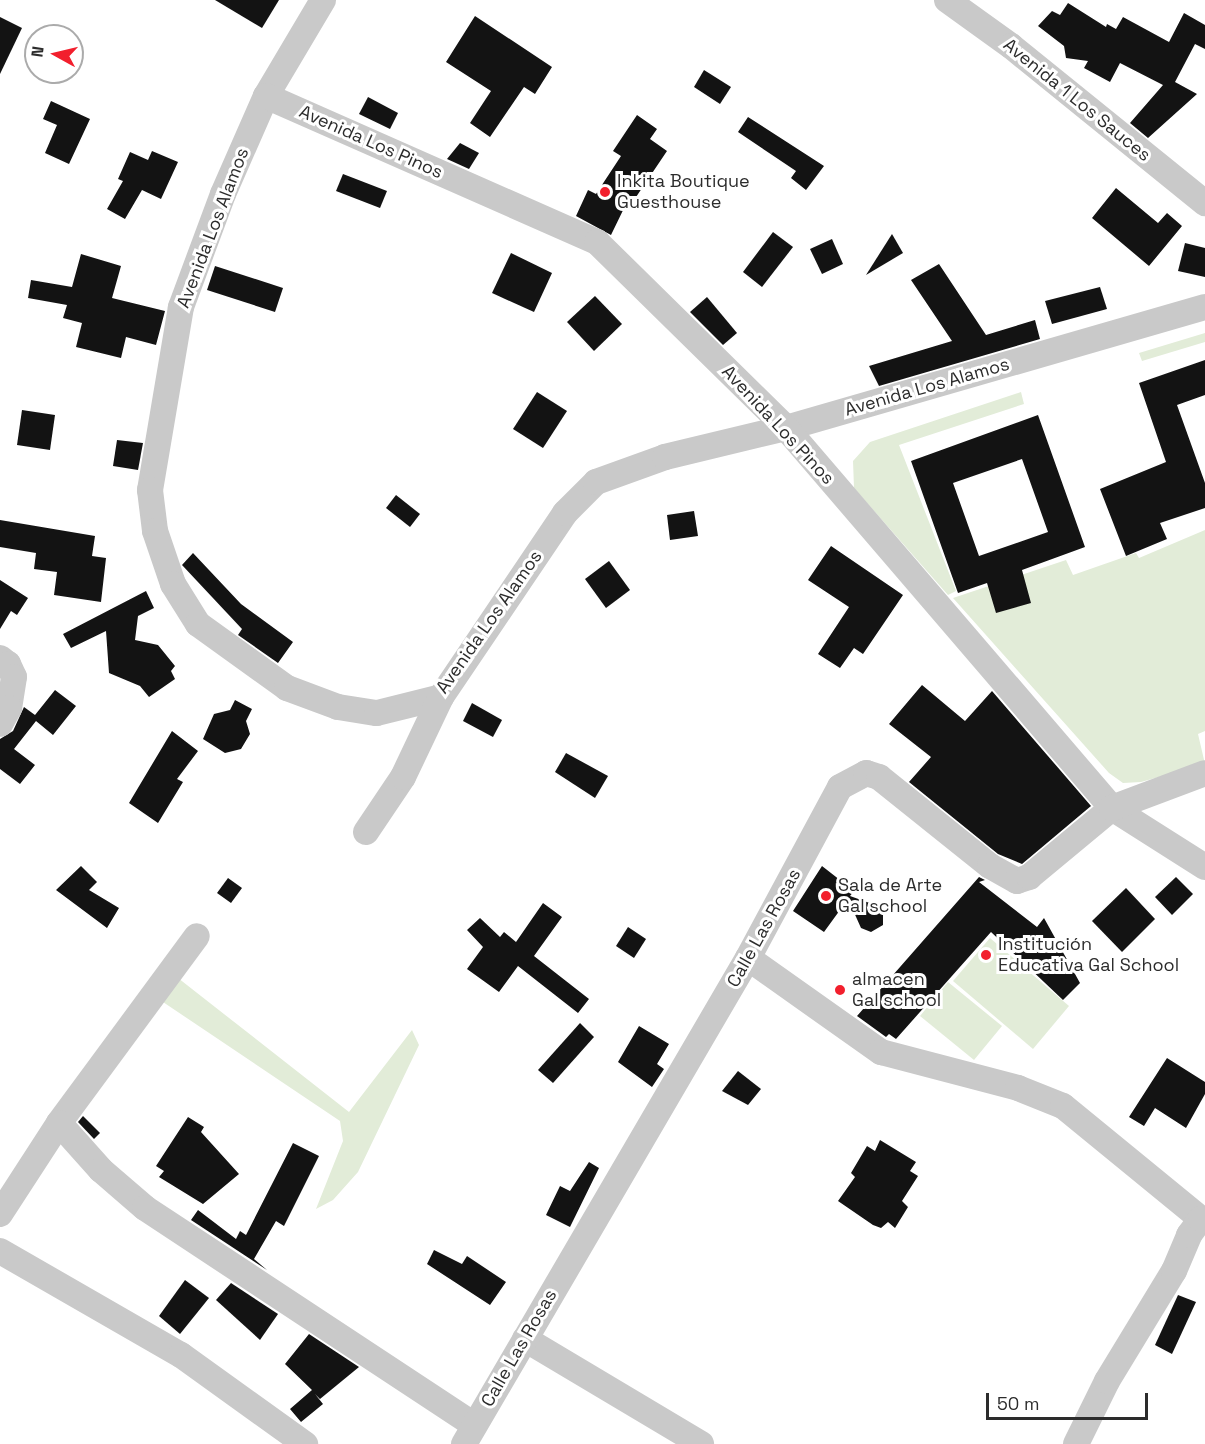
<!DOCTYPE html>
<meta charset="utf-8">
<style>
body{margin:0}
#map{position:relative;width:1205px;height:1444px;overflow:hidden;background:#fff;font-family:"Space Grotesk",sans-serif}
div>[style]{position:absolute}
.green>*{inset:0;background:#e2ecd8}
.building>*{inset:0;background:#131313}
.minor>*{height:26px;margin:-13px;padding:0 13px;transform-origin:13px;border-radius:13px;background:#c9c9c9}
.dots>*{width:16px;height:16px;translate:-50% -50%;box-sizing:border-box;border:3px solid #fff;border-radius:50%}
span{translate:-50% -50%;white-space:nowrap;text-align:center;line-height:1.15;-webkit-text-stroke:6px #fff;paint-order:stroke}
.street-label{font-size:18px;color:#2c2c2c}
.poi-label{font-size:18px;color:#2c2c2c}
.left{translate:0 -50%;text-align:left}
.north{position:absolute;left:24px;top:24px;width:60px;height:60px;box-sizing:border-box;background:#fff;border:2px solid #ababab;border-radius:50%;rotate:278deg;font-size:16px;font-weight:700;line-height:24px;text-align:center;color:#2c2c2c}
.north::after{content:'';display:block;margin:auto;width:21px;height:27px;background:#f21f2d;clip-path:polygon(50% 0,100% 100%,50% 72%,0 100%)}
.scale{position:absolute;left:986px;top:1393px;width:162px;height:27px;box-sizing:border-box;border:3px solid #2c2c2c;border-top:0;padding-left:8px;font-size:18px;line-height:21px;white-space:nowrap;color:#2c2c2c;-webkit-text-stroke:4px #fff;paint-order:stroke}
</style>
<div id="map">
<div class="green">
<div style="clip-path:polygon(1205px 333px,1205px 342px,1142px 361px,1139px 353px)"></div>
<div style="clip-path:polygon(1021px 392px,1024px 404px,899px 445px,956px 591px,948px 595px,854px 488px,853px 461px,870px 442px)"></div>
<div style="clip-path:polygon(1205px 530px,1205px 731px,1198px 734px,1205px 764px,1141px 782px,1123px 783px,1109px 773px,953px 598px,1066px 560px,1073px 575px,1136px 553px,1139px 558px)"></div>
<div style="clip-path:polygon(990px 938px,1069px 1006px,1033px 1049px,953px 981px)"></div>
<div style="clip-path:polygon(178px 978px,349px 1112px,412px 1030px,419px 1045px,358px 1172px,333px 1200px,316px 1209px,343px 1141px,340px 1121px,160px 1000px)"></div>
<div style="clip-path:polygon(948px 982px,1002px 1026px,974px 1060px,920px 1016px)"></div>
</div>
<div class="building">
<div style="clip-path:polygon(215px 0,279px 0,262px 28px)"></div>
<div style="clip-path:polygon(1068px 3px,1106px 27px,1107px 24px,1116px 29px,1123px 17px,1169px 42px,1184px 13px,1205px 25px,1205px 49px,1195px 44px,1175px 82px,1197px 94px,1148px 138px,1130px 123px,1163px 85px,1120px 63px,1110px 82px,1084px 68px,1088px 61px,1066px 58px,1064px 46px,1038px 26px,1052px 11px,1060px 15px)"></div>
<div style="clip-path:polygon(475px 16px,552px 67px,535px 94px,524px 87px,490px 137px,470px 123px,491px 91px,446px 62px)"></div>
<div style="clip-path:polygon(0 17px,22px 28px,0 74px)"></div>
<div style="clip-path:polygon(704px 70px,731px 87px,720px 104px,694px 87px)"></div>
<div style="clip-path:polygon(368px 97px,398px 113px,390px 129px,359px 114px)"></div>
<div style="clip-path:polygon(51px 101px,90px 119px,69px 164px,45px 153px,57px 125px,43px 119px)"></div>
<div style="clip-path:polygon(637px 115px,657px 129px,650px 139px,667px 151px,632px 203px,628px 200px,611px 235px,576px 216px,588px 190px,596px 194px,621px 156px,613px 151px)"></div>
<div style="clip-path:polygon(748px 117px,824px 166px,806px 190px,791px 178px,796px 171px,738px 132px)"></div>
<div style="clip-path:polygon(460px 143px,479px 153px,469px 169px,447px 159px)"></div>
<div style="clip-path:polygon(152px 151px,178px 162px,161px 199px,142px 190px,125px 219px,107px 209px,123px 181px,118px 179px,130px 152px,148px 160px)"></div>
<div style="clip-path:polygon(343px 174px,387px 191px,380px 208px,336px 191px)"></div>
<div style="clip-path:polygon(1116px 188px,1158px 223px,1167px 213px,1182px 226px,1149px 266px,1092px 218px)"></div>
<div style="clip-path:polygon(773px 232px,793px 247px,762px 287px,743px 272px)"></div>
<div style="clip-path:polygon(892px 234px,903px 253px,866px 275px)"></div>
<div style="clip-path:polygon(832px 239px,843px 264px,822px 274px,810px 249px)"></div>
<div style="clip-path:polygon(1185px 243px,1205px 248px,1205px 277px,1178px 271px)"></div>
<div style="clip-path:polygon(511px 253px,552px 273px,534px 312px,492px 293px)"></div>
<div style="clip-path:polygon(81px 254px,121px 266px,112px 298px,165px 311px,156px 345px,126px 337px,121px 358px,76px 347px,82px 323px,63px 318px,67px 305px,28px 298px,31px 280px,72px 287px)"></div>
<div style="clip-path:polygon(939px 264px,986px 335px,1035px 320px,1040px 339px,879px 386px,869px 366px,952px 341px,911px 280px)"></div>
<div style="clip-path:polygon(215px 266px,283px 288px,275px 312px,207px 290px)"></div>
<div style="clip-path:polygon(1100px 287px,1107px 309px,1052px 324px,1045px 301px)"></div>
<div style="clip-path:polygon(595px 296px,622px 324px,594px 351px,567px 322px)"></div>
<div style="clip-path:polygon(707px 297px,737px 333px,723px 345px,690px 312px)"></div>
<div style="clip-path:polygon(1205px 360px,1205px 395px,1177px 405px,1205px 483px,1205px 508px,1160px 523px,1167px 539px,1126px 556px,1100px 489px,1166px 462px,1139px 383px)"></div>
<div style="clip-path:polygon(537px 392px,567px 411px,543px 448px,513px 429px)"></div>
<div style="clip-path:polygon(22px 410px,55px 415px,50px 450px,17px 445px)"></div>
<div style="clip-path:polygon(evenodd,1038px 415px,1085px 547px,1022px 570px,1031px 603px,996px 613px,987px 583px,958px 593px,911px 461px,1038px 415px,1022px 459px,1048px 532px,979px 556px,953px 483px,1022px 459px)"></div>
<div style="clip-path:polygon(117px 440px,143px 443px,138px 470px,113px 466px)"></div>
<div style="clip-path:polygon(396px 495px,420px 514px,410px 527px,386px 508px)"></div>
<div style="clip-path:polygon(694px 511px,698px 536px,670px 540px,667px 515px)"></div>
<div style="clip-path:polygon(0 520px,95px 536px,92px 556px,106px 558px,101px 602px,54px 595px,57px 572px,34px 569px,36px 553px,0 547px)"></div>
<div style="clip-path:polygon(831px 546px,903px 595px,863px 654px,854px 648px,840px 668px,818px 654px,849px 607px,808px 580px)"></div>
<div style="clip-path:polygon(193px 553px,241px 604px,293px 642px,278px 663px,238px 635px,242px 629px,182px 565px)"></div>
<div style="clip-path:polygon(609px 561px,630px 590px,606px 608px,585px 579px)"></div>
<div style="clip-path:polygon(0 580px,28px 598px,17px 615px,11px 611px,0 629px)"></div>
<div style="clip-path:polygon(146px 591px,154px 608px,138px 616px,135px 640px,158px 645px,175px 666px,171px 671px,175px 679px,149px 697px,140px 686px,109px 673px,106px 631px,71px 648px,63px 634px)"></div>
<div style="clip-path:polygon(922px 685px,965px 721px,992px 691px,1091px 806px,1022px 864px,998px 854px,909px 782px,931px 757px,889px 724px)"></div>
<div style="clip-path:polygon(55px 690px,76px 706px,53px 735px,36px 721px,14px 749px,35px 765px,20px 784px,0 769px,0 739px,13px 731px,24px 707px,35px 715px)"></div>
<div style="clip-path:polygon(235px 700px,252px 709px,246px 721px,250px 734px,241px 749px,225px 753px,203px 739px,214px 714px,230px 710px)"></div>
<div style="clip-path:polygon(472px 703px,502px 720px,493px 737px,463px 721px)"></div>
<div style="clip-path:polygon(172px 731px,198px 751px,177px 779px,183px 782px,158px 823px,129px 803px)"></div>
<div style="clip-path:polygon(566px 753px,608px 776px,595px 798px,555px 772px)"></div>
<div style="clip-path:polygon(81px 866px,97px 882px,89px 890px,119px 908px,107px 928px,56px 890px)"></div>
<div style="clip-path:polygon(822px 866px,854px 891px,850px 896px,878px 906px,883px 911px,883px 925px,871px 932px,861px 928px,848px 899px,824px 932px,793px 911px)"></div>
<div style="clip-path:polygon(979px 877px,985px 880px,979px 882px,1037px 927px,1044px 918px,1080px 983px,1063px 1000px,991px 932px,896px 1039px,889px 1034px,886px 1037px,857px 1016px)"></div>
<div style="clip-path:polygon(1176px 877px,1193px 894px,1172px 915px,1155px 897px)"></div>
<div style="clip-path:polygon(228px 878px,242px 888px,231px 903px,217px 893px)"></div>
<div style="clip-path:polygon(1126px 888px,1155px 919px,1122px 952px,1092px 921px)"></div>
<div style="clip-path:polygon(543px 903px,562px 917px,534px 956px,589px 999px,578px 1013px,518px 966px,499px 992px,467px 969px,483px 947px,467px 930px,480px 918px,500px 937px,504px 932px,516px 942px)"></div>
<div style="clip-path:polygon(628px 927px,646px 939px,634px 958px,616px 946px)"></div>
<div style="clip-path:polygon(580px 1023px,594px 1037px,553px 1083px,538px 1070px)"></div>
<div style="clip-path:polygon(639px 1026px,669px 1044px,657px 1064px,664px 1069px,652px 1087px,618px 1062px)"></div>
<div style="clip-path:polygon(1167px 1058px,1205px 1082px,1205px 1094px,1186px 1128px,1155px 1108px,1144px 1126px,1129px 1117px)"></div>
<div style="clip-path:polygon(738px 1071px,761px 1089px,748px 1105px,722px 1091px)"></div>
<div style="clip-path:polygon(83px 1116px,100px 1133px,94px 1139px,78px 1122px)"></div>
<div style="clip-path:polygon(188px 1117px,204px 1127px,201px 1132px,239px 1174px,203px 1204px,159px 1177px,164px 1171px,156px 1166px)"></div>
<div style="clip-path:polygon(880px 1140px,916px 1162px,910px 1171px,918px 1176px,902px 1201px,908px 1207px,895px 1228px,888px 1222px,881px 1228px,873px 1225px,838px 1201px,855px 1177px,851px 1173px,867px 1146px,875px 1151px)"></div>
<div style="clip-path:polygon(293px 1143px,319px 1156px,284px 1226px,276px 1221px,254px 1259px,267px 1270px,191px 1220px,198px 1210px,236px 1239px,240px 1231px,246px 1235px)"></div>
<div style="clip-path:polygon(589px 1162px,599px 1168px,570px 1227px,546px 1215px,560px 1186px,570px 1191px)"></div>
<div style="clip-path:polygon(434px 1250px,462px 1264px,467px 1256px,506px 1282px,490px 1305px,427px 1264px)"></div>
<div style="clip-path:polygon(185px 1280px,209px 1298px,180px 1334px,159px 1316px)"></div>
<div style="clip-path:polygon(231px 1283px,278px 1314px,260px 1340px,216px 1300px)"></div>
<div style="clip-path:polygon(1178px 1295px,1196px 1302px,1172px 1354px,1155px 1345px)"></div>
<div style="clip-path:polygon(309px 1334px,359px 1367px,320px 1399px,315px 1394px,323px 1404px,301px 1422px,290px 1409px,312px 1390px,285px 1364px)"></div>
</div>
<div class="minor">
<div style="left:323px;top:0;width:112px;rotate:120.7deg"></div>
<div style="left:266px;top:96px;width:107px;rotate:113.7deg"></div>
<div style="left:223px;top:194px;width:121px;rotate:110.4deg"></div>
<div style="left:181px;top:307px;width:186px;rotate:99.6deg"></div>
<div style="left:150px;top:490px;width:41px;rotate:83deg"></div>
<div style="left:155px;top:531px;width:56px;rotate:71.2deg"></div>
<div style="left:173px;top:584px;width:47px;rotate:58deg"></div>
<div style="left:198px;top:624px;width:110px;rotate:35.7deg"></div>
<div style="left:287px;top:688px;width:54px;rotate:20.4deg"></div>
<div style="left:338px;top:707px;width:39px;rotate:9deg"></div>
<div style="left:377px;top:713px;width:66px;rotate:-14deg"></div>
<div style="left:441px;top:697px;width:222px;rotate:-56deg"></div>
<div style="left:565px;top:513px;width:44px;rotate:-45deg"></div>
<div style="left:596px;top:482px;width:73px;rotate:-19.9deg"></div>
<div style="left:665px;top:457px;width:124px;rotate:-13.5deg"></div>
<div style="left:786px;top:428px;width:436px;rotate:-16.1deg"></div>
<div style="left:947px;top:0;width:79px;rotate:35.7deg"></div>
<div style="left:1011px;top:46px;width:250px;rotate:39deg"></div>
<div style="left:266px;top:96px;width:362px;rotate:23.8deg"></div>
<div style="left:597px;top:242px;width:265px;rotate:44.5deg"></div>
<div style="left:786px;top:428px;width:501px;rotate:49.37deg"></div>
<div style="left:1112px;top:808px;width:110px;rotate:32.4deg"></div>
<div style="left:0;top:658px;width:10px;rotate:37deg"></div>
<div style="left:8px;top:664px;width:14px;rotate:65deg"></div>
<div style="left:14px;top:677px;width:31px;rotate:99deg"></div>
<div style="left:9px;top:708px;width:18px;rotate:119deg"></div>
<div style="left:366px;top:832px;width:66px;rotate:-56.1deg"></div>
<div style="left:403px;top:777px;width:89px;rotate:-64.6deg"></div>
<div style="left:748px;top:958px;width:163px;rotate:35.3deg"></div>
<div style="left:881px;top:1052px;width:142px;rotate:14.7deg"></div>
<div style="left:1018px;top:1088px;width:48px;rotate:21.8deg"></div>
<div style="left:1063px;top:1106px;width:178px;rotate:39.3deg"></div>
<div style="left:59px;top:1123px;width:232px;rotate:-53.6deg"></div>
<div style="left:0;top:1214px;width:108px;rotate:-57deg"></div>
<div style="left:59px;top:1123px;width:63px;rotate:48.2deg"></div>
<div style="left:101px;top:1170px;width:58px;rotate:40.8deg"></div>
<div style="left:145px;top:1208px;width:394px;rotate:33.4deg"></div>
<div style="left:0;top:1251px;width:209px;rotate:29.9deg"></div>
<div style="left:181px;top:1355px;width:153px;rotate:35.7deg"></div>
<div style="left:525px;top:1339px;width:205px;rotate:30.8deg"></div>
<div style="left:464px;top:1444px;width:563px;rotate:-59.7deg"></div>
<div style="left:748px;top:958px;width:194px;rotate:-61.7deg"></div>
<div style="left:840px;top:787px;width:30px;rotate:-28deg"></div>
<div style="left:866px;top:773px;width:14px;rotate:17deg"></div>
<div style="left:879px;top:777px;width:142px;rotate:38.7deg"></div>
<div style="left:990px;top:866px;width:31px;rotate:29deg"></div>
<div style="left:1017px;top:881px;width:13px;rotate:-18deg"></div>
<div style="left:1029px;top:877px;width:108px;rotate:-39.7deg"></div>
<div style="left:1112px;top:808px;width:99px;rotate:-20.6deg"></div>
<div style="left:1076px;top:1444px;width:70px;rotate:-63.8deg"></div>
<div style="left:1107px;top:1381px;width:129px;rotate:-58.7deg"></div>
<div style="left:1174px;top:1271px;width:39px;rotate:-67deg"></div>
<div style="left:1189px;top:1235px;width:20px;rotate:-53deg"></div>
<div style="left:1201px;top:1219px;width:4px;rotate:27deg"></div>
</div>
<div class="dots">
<div style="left:605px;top:192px;background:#f21f2d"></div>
<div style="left:826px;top:896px;background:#f21f2d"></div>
<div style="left:986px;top:955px;background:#f21f2d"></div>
<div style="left:840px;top:990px;background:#f21f2d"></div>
</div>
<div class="street-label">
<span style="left:1077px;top:100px;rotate:39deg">Avenida 1 Los Sauces</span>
<span style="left:371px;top:142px;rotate:24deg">Avenida Los Pinos</span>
<span style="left:213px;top:228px;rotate:-69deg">Avenida Los Alamos</span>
<span style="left:927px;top:387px;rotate:-16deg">Avenida Los Alamos</span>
<span style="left:778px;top:425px;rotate:47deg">Avenida Los Pinos</span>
<span style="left:489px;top:622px;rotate:-55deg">Avenida Los Alamos</span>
<span style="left:764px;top:928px;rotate:-61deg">Calle Las Rosas</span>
<span style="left:519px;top:1348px;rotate:-60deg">Calle Las Rosas</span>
</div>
<div class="poi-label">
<span class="left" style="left:617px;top:192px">Inkita Boutique<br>Guesthouse</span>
<span class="left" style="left:838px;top:896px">Sala de Arte<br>Gal school</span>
<span class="left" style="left:998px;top:955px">Institución<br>Educativa Gal School</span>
<span class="left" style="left:852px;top:990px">almacen<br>Gal school</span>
</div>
<div class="north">N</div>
<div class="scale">50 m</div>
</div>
